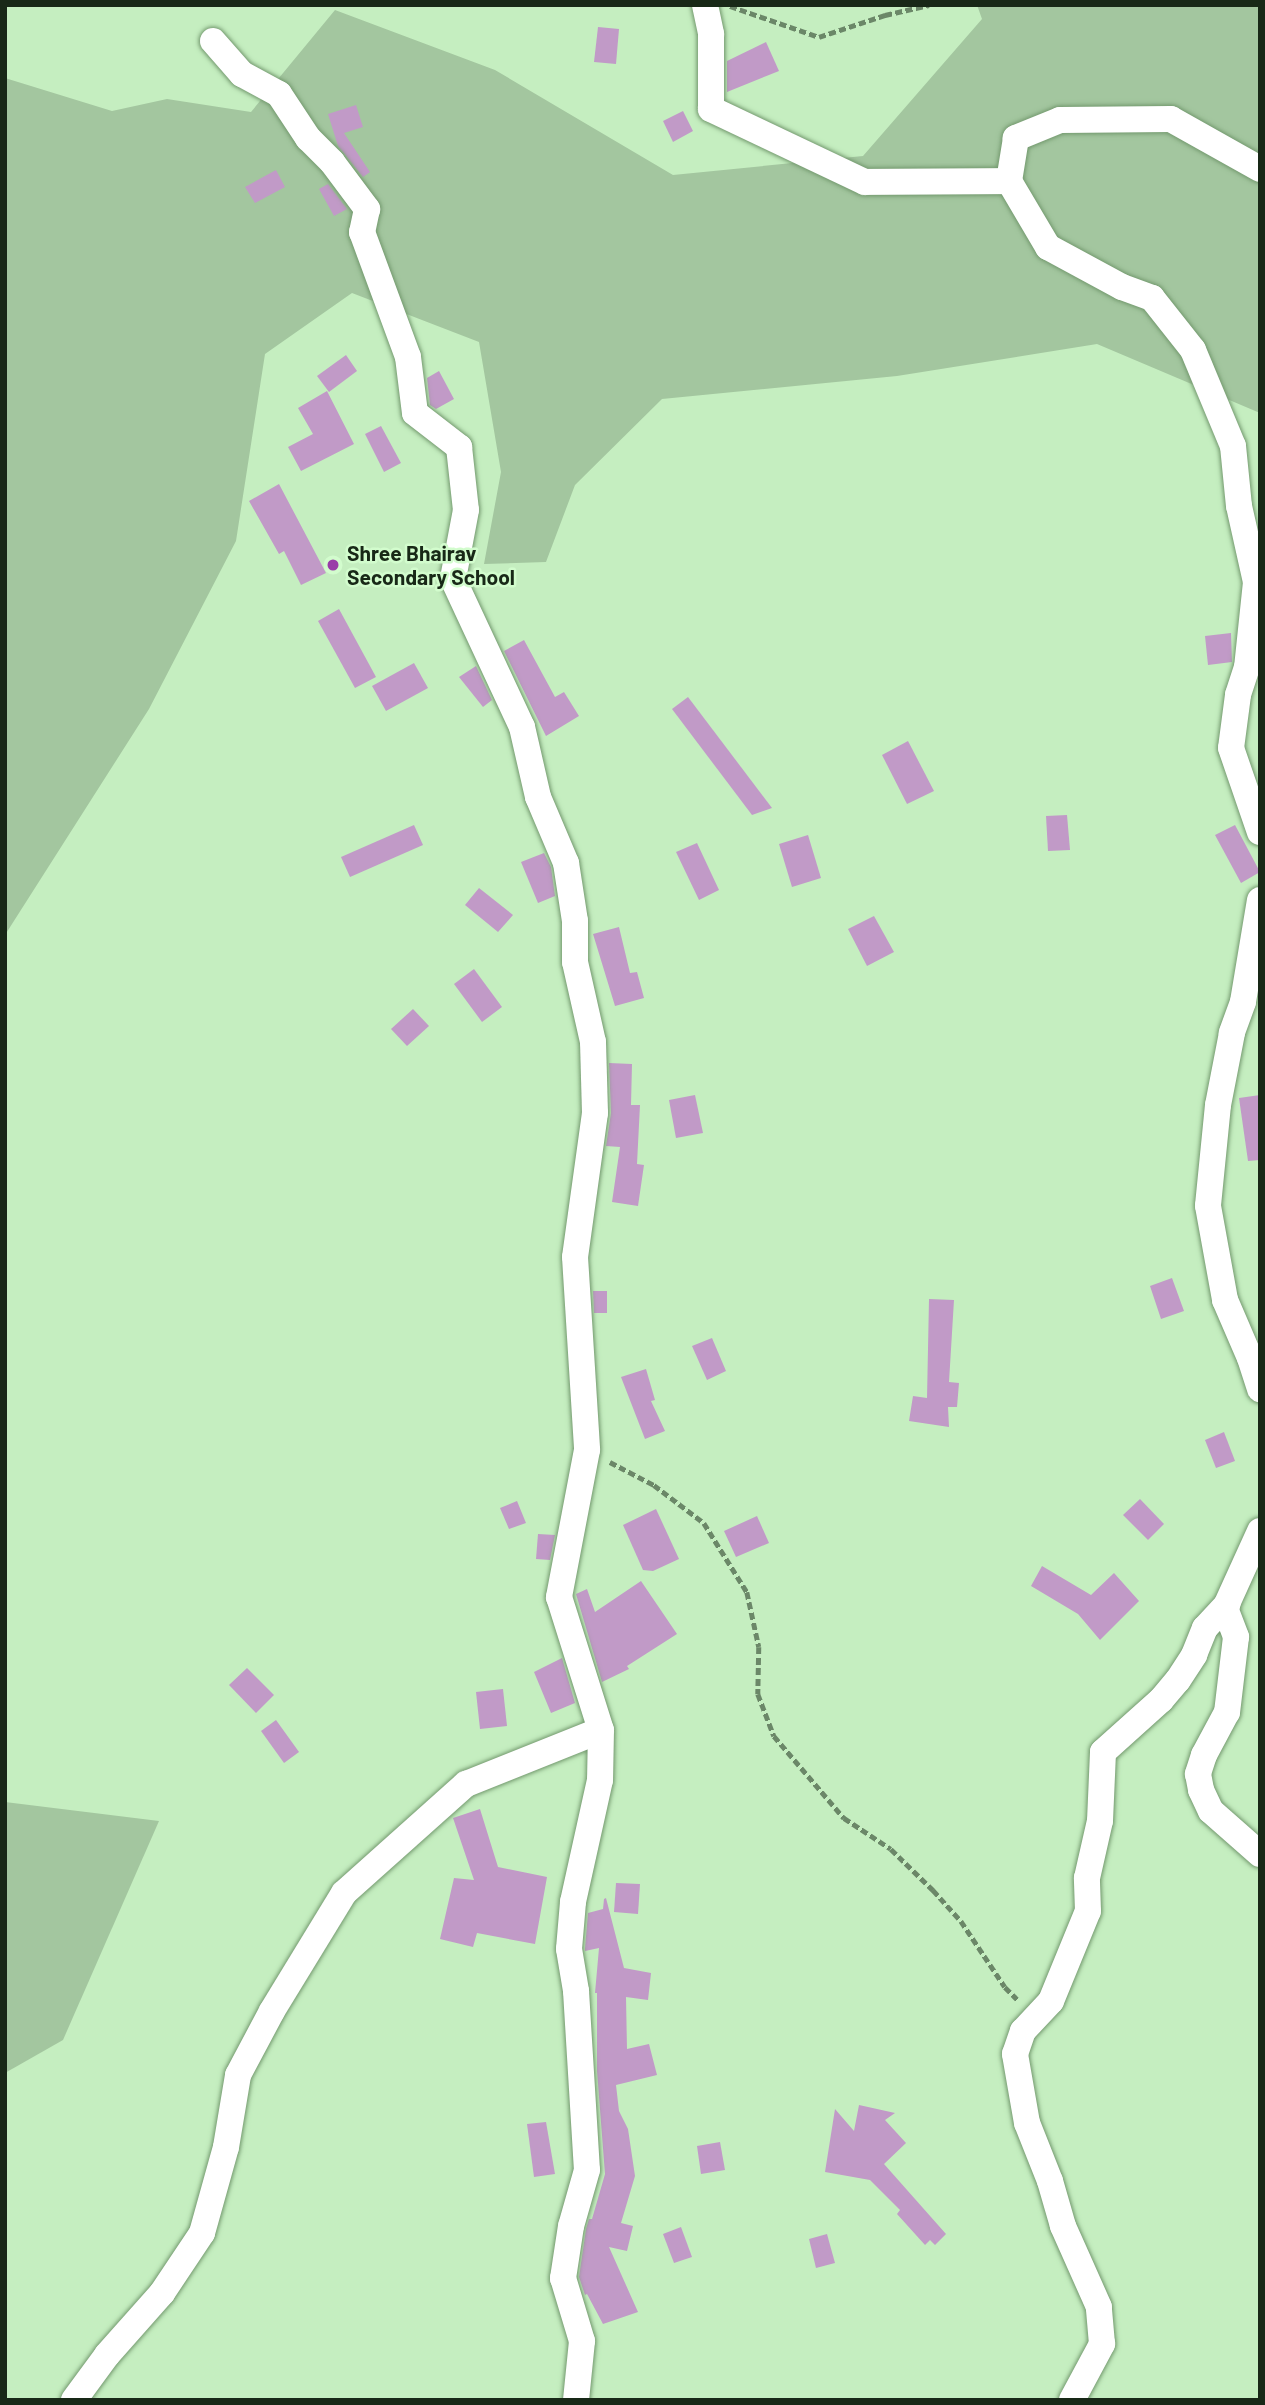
<!DOCTYPE html>
<style>
body{margin:0}
#map{position:relative;width:1265px;height:2405px;overflow:hidden;background:#c5eec0;font-family:Barlow,sans-serif}
div>[style]{position:absolute}
.green>*{inset:0;background:#a3c69f}
.building>*{inset:0;background:#c19ac7}
.path>*{height:4.5px;margin-top:-2.25px;transform-origin:0;background:repeating-linear-gradient(90deg,#6b8768 0 7px,transparent 0 10.5px)}
.roads{filter:drop-shadow(0 0 2px #73996e) drop-shadow(0 0 2px #73996e)}
.minor>*{height:26px;margin:-13px;padding:0 13px;transform-origin:13px;border-radius:13px;background:#fff}
.dots>*{width:19px;height:19px;translate:-50% -50%;box-sizing:border-box;border:4px solid #d2fccd;border-radius:50%}
span{translate:-50% -50%;white-space:nowrap;text-align:center;line-height:1.15;-webkit-text-stroke:5px #d2fccd;paint-order:stroke}
.poi-label{font-size:21px;color:#182817;font-weight:700}
.left{translate:0 -50%;text-align:left}
.frame{position:absolute;inset:0;border:7px solid #182817;pointer-events:none}
</style>
<div id="map">
<div class="green">
<div style="clip-path:polygon(977px 5px,1260px 5px,1260px 413px,1097px 344px,897px 376px,662px 399px,575px 485px,546px 562px,484px 564px,501px 472px,479px 342px,352px 293px,265px 354px,236px 541px,149px 709px,5px 935px,5px 78px,112px 111px,167px 99px,251px 112px,335px 10px,495px 70px,673px 175px,863px 156px,982px 19px)"></div>
<div style="clip-path:polygon(5px 1802px,159px 1821px,63px 2040px,5px 2073px)"></div>
</div>
<div class="building">
<div style="clip-path:polygon(598px 27px,619px 29px,616px 64px,594px 62px)"></div>
<div style="clip-path:polygon(766px 42px,779px 71px,727px 92px,727px 61px)"></div>
<div style="clip-path:polygon(356px 105px,363px 127px,344px 133px,370px 172px,363px 177px,338px 146px,328px 114px)"></div>
<div style="clip-path:polygon(683px 111px,693px 131px,673px 142px,663px 121px)"></div>
<div style="clip-path:polygon(276px 170px,285px 187px,255px 203px,245px 187px)"></div>
<div style="clip-path:polygon(328px 184px,347px 209px,334px 216px,319px 189px)"></div>
<div style="clip-path:polygon(346px 355px,357px 371px,329px 392px,317px 376px)"></div>
<div style="clip-path:polygon(439px 371px,454px 399px,436px 409px,430px 405px,427px 378px)"></div>
<div style="clip-path:polygon(327px 391px,354px 444px,301px 471px,288px 447px,313px 434px,298px 408px)"></div>
<div style="clip-path:polygon(381px 426px,401px 463px,384px 472px,365px 434px)"></div>
<div style="clip-path:polygon(279px 484px,326px 573px,301px 585px,284px 551px,279px 554px,249px 501px)"></div>
<div style="clip-path:polygon(339px 609px,376px 677px,355px 688px,318px 621px)"></div>
<div style="clip-path:polygon(1231px 633px,1232px 662px,1208px 665px,1205px 636px)"></div>
<div style="clip-path:polygon(524px 640px,555px 697px,564px 692px,579px 716px,546px 736px,504px 651px)"></div>
<div style="clip-path:polygon(414px 663px,428px 688px,386px 711px,372px 686px)"></div>
<div style="clip-path:polygon(476px 666px,492px 700px,483px 707px,459px 677px)"></div>
<div style="clip-path:polygon(688px 697px,772px 808px,752px 815px,672px 709px)"></div>
<div style="clip-path:polygon(908px 741px,934px 791px,907px 804px,882px 755px)"></div>
<div style="clip-path:polygon(1067px 815px,1070px 850px,1048px 851px,1046px 816px)"></div>
<div style="clip-path:polygon(414px 825px,423px 845px,350px 877px,341px 857px)"></div>
<div style="clip-path:polygon(1235px 825px,1260px 872px,1241px 883px,1215px 835px)"></div>
<div style="clip-path:polygon(808px 835px,821px 878px,792px 887px,779px 844px)"></div>
<div style="clip-path:polygon(697px 843px,719px 890px,699px 900px,676px 852px)"></div>
<div style="clip-path:polygon(544px 853px,551px 867px,555px 896px,538px 903px,521px 862px)"></div>
<div style="clip-path:polygon(479px 888px,513px 915px,498px 932px,465px 905px)"></div>
<div style="clip-path:polygon(874px 916px,894px 952px,867px 966px,848px 929px)"></div>
<div style="clip-path:polygon(619px 927px,630px 973px,637px 972px,644px 998px,615px 1006px,593px 934px)"></div>
<div style="clip-path:polygon(474px 969px,502px 1007px,482px 1022px,454px 984px)"></div>
<div style="clip-path:polygon(413px 1009px,429px 1026px,407px 1046px,391px 1029px)"></div>
<div style="clip-path:polygon(609px 1063px,632px 1064px,631px 1105px,640px 1105px,637px 1164px,644px 1165px,638px 1206px,612px 1202px,620px 1147px,606px 1146px,611px 1113px)"></div>
<div style="clip-path:polygon(695px 1095px,703px 1133px,676px 1138px,669px 1100px)"></div>
<div style="clip-path:polygon(1260px 1095px,1260px 1160px,1248px 1161px,1239px 1098px)"></div>
<div style="clip-path:polygon(1172px 1278px,1184px 1311px,1161px 1319px,1150px 1286px)"></div>
<div style="clip-path:polygon(593px 1291px,607px 1291px,607px 1313px,594px 1313px)"></div>
<div style="clip-path:polygon(929px 1299px,954px 1300px,949px 1382px,959px 1383px,957px 1407px,948px 1407px,949px 1427px,909px 1421px,913px 1396px,927px 1398px)"></div>
<div style="clip-path:polygon(712px 1338px,726px 1371px,707px 1380px,692px 1346px)"></div>
<div style="clip-path:polygon(646px 1369px,655px 1400px,651px 1401px,665px 1431px,645px 1439px,621px 1377px)"></div>
<div style="clip-path:polygon(1224px 1432px,1235px 1461px,1216px 1468px,1205px 1440px)"></div>
<div style="clip-path:polygon(1140px 1499px,1164px 1524px,1148px 1540px,1123px 1515px)"></div>
<div style="clip-path:polygon(517px 1501px,526px 1523px,509px 1529px,500px 1508px)"></div>
<div style="clip-path:polygon(656px 1509px,679px 1559px,653px 1571px,643px 1570px,623px 1525px)"></div>
<div style="clip-path:polygon(757px 1516px,769px 1543px,736px 1557px,724px 1531px)"></div>
<div style="clip-path:polygon(538px 1534px,555px 1535px,550px 1560px,536px 1559px)"></div>
<div style="clip-path:polygon(1042px 1566px,1091px 1595px,1114px 1573px,1139px 1601px,1100px 1640px,1078px 1614px,1031px 1586px)"></div>
<div style="clip-path:polygon(641px 1581px,677px 1634px,627px 1666px,629px 1669px,602px 1682px,576px 1594px,587px 1589px,595px 1612px)"></div>
<div style="clip-path:polygon(562px 1658px,575px 1703px,551px 1713px,534px 1672px)"></div>
<div style="clip-path:polygon(247px 1668px,274px 1695px,256px 1713px,229px 1685px)"></div>
<div style="clip-path:polygon(503px 1689px,507px 1726px,480px 1729px,476px 1692px)"></div>
<div style="clip-path:polygon(276px 1720px,299px 1752px,284px 1763px,261px 1731px)"></div>
<div style="clip-path:polygon(480px 1809px,498px 1867px,547px 1877px,535px 1944px,477px 1933px,473px 1947px,440px 1939px,454px 1878px,474px 1880px,453px 1818px)"></div>
<div style="clip-path:polygon(616px 1883px,640px 1884px,638px 1914px,614px 1912px)"></div>
<div style="clip-path:polygon(606px 1898px,624px 1968px,651px 1973px,648px 2000px,626px 1997px,627px 2049px,649px 2044px,657px 2075px,616px 2085px,619px 2111px,628px 2129px,635px 2176px,621px 2223px,633px 2226px,627px 2251px,609px 2247px,638px 2312px,603px 2324px,587px 2294px,585px 2295px,579px 2277px,586px 2229px,589px 2219px,592px 2219px,605px 2174px,597px 2071px,597px 1993px,595px 1993px,599px 1948px,585px 1951px,585px 1948px,588px 1913px,603px 1909px,604px 1899px)"></div>
<div style="clip-path:polygon(859px 2105px,895px 2113px,885px 2120px,906px 2143px,884px 2164px,946px 2234px,935px 2245px,930px 2240px,925px 2245px,897px 2214px,900px 2210px,870px 2180px,825px 2172px,835px 2109px,854px 2131px)"></div>
<div style="clip-path:polygon(546px 2122px,555px 2174px,534px 2177px,527px 2124px)"></div>
<div style="clip-path:polygon(720px 2142px,725px 2170px,701px 2174px,697px 2146px)"></div>
<div style="clip-path:polygon(681px 2227px,692px 2257px,674px 2263px,663px 2234px)"></div>
<div style="clip-path:polygon(827px 2234px,835px 2263px,816px 2268px,809px 2239px)"></div>
</div>
<div class="path">
<div style="left:730px;top:6px;width:94px;rotate:19.2deg"></div>
<div style="left:819px;top:37px;width:70px;rotate:-18.4deg"></div>
<div style="left:885px;top:15px;width:45px;rotate:-12.8deg"></div>
<div style="left:610px;top:1462px;width:50px;rotate:27.6deg"></div>
<div style="left:654px;top:1485px;width:63px;rotate:37.2deg"></div>
<div style="left:704px;top:1523px;width:81px;rotate:58.1deg"></div>
<div style="left:747px;top:1592px;width:56px;rotate:77.7deg"></div>
<div style="left:759px;top:1647px;width:47px;rotate:91.2deg"></div>
<div style="left:758px;top:1694px;width:45px;rotate:69.1deg"></div>
<div style="left:774px;top:1736px;width:108px;rotate:49.5deg"></div>
<div style="left:844px;top:1818px;width:56px;rotate:33.4deg"></div>
<div style="left:891px;top:1849px;width:59px;rotate:44.3deg"></div>
<div style="left:933px;top:1890px;width:42px;rotate:47.9deg"></div>
<div style="left:961px;top:1921px;width:79px;rotate:56.3deg"></div>
<div style="left:1005px;top:1987px;width:18px;rotate:45deg"></div>
</div>
<div class="roads">
<div class="minor">
<div style="left:705px;top:5px;width:30px;rotate:78deg"></div>
<div style="left:711px;top:34px;width:75px;rotate:90deg"></div>
<div style="left:711px;top:109px;width:170px;rotate:25.4deg"></div>
<div style="left:865px;top:182px;width:144px;rotate:-0.4deg"></div>
<div style="left:213px;top:41px;width:44px;rotate:48.7deg"></div>
<div style="left:242px;top:74px;width:42px;rotate:28.4deg"></div>
<div style="left:279px;top:94px;width:53px;rotate:56.6deg"></div>
<div style="left:308px;top:138px;width:34px;rotate:45deg"></div>
<div style="left:332px;top:162px;width:59px;rotate:53.3deg"></div>
<div style="left:367px;top:209px;width:24px;rotate:102deg"></div>
<div style="left:362px;top:232px;width:133px;rotate:69.8deg"></div>
<div style="left:408px;top:357px;width:56px;rotate:82.9deg"></div>
<div style="left:415px;top:413px;width:56px;rotate:37.7deg"></div>
<div style="left:459px;top:447px;width:63px;rotate:83.7deg"></div>
<div style="left:466px;top:510px;width:70px;rotate:100.7deg"></div>
<div style="left:453px;top:579px;width:163px;rotate:65deg"></div>
<div style="left:522px;top:727px;width:72px;rotate:77.1deg"></div>
<div style="left:538px;top:797px;width:72px;rotate:67deg"></div>
<div style="left:566px;top:863px;width:59px;rotate:81.2deg"></div>
<div style="left:575px;top:921px;width:41px;rotate:90deg"></div>
<div style="left:575px;top:962px;width:82px;rotate:77.3deg"></div>
<div style="left:593px;top:1042px;width:71px;rotate:88.4deg"></div>
<div style="left:595px;top:1113px;width:145px;rotate:97.9deg"></div>
<div style="left:575px;top:1257px;width:193px;rotate:86.4deg"></div>
<div style="left:587px;top:1450px;width:150px;rotate:100.8deg"></div>
<div style="left:559px;top:1597px;width:139px;rotate:72.5deg"></div>
<div style="left:601px;top:1730px;width:50px;rotate:91.1deg"></div>
<div style="left:600px;top:1780px;width:125px;rotate:102.5deg"></div>
<div style="left:573px;top:1902px;width:47px;rotate:94.9deg"></div>
<div style="left:569px;top:1949px;width:43px;rotate:80.5deg"></div>
<div style="left:576px;top:1991px;width:179px;rotate:86.5deg"></div>
<div style="left:587px;top:2170px;width:58px;rotate:105.9deg"></div>
<div style="left:571px;top:2226px;width:53px;rotate:98.7deg"></div>
<div style="left:563px;top:2278px;width:66px;rotate:73.2deg"></div>
<div style="left:582px;top:2341px;width:59px;rotate:95.8deg"></div>
<div style="left:1260px;top:169px;width:102px;rotate:-150.7deg"></div>
<div style="left:1171px;top:119px;width:111px;rotate:179.5deg"></div>
<div style="left:1060px;top:120px;width:48px;rotate:157.8deg"></div>
<div style="left:1016px;top:138px;width:44px;rotate:99.2deg"></div>
<div style="left:1009px;top:181px;width:77px;rotate:59.4deg"></div>
<div style="left:1048px;top:247px;width:84px;rotate:28.4deg"></div>
<div style="left:1122px;top:287px;width:32px;rotate:20deg"></div>
<div style="left:1152px;top:298px;width:66px;rotate:51.7deg"></div>
<div style="left:1193px;top:350px;width:104px;rotate:67.4deg"></div>
<div style="left:1233px;top:446px;width:60px;rotate:84.3deg"></div>
<div style="left:1239px;top:506px;width:78px;rotate:77.4deg"></div>
<div style="left:1256px;top:582px;width:85px;rotate:96deg"></div>
<div style="left:1247px;top:667px;width:29px;rotate:108deg"></div>
<div style="left:1238px;top:695px;width:53px;rotate:97.5deg"></div>
<div style="left:1231px;top:748px;width:89px;rotate:71deg"></div>
<div style="left:1260px;top:900px;width:103px;rotate:99.5deg"></div>
<div style="left:1243px;top:1002px;width:33px;rotate:110deg"></div>
<div style="left:1232px;top:1033px;width:73px;rotate:101deg"></div>
<div style="left:1218px;top:1105px;width:101px;rotate:95.7deg"></div>
<div style="left:1208px;top:1206px;width:96px;rotate:79.7deg"></div>
<div style="left:1225px;top:1300px;width:63px;rotate:66.7deg"></div>
<div style="left:1250px;top:1358px;width:33px;rotate:72deg"></div>
<div style="left:1260px;top:1531px;width:85px;rotate:114.4deg"></div>
<div style="left:1225px;top:1608px;width:31px;rotate:69deg"></div>
<div style="left:1236px;top:1637px;width:76px;rotate:96.8deg"></div>
<div style="left:1227px;top:1712px;width:49px;rotate:118.1deg"></div>
<div style="left:1204px;top:1755px;width:20px;rotate:108deg"></div>
<div style="left:1198px;top:1774px;width:16px;rotate:79deg"></div>
<div style="left:1201px;top:1790px;width:23px;rotate:65deg"></div>
<div style="left:1211px;top:1811px;width:65px;rotate:41.3deg"></div>
<div style="left:74px;top:2400px;width:56px;rotate:-53.7deg"></div>
<div style="left:107px;top:2355px;width:83px;rotate:-48.4deg"></div>
<div style="left:162px;top:2293px;width:72px;rotate:-56.3deg"></div>
<div style="left:202px;top:2233px;width:89px;rotate:-74.4deg"></div>
<div style="left:226px;top:2147px;width:73px;rotate:-80.5deg"></div>
<div style="left:238px;top:2075px;width:72px;rotate:-62deg"></div>
<div style="left:272px;top:2011px;width:138px;rotate:-58.6deg"></div>
<div style="left:344px;top:1893px;width:164px;rotate:-41.8deg"></div>
<div style="left:466px;top:1784px;width:145px;rotate:-21.8deg"></div>
<div style="left:1072px;top:2400px;width:64px;rotate:-61.8deg"></div>
<div style="left:1102px;top:2344px;width:37px;rotate:-95deg"></div>
<div style="left:1099px;top:2307px;width:89px;rotate:-114deg"></div>
<div style="left:1063px;top:2226px;width:47px;rotate:-106.1deg"></div>
<div style="left:1050px;top:2181px;width:62px;rotate:-111.6deg"></div>
<div style="left:1027px;top:2123px;width:70px;rotate:-99.9deg"></div>
<div style="left:1015px;top:2054px;width:24px;rotate:-71deg"></div>
<div style="left:1023px;top:2031px;width:41px;rotate:-47deg"></div>
<div style="left:1051px;top:2001px;width:97px;rotate:-67.7deg"></div>
<div style="left:1088px;top:1911px;width:33px;rotate:-92deg"></div>
<div style="left:1087px;top:1878px;width:58px;rotate:-77.2deg"></div>
<div style="left:1100px;top:1821px;width:69px;rotate:-87.5deg"></div>
<div style="left:1103px;top:1752px;width:78px;rotate:-41.9deg"></div>
<div style="left:1161px;top:1700px;width:26px;rotate:-50deg"></div>
<div style="left:1178px;top:1680px;width:30px;rotate:-57deg"></div>
<div style="left:1194px;top:1655px;width:29px;rotate:-68deg"></div>
<div style="left:1205px;top:1628px;width:33px;rotate:-47deg"></div>
</div>
</div>
<div class="dots">
<div style="left:333px;top:565px;background:#993da8"></div>
</div>
<div class="poi-label">
<span class="left" style="left:347px;top:565px">Shree Bhairav<br>Secondary School</span>
</div>
<div class="frame"></div>
</div>
